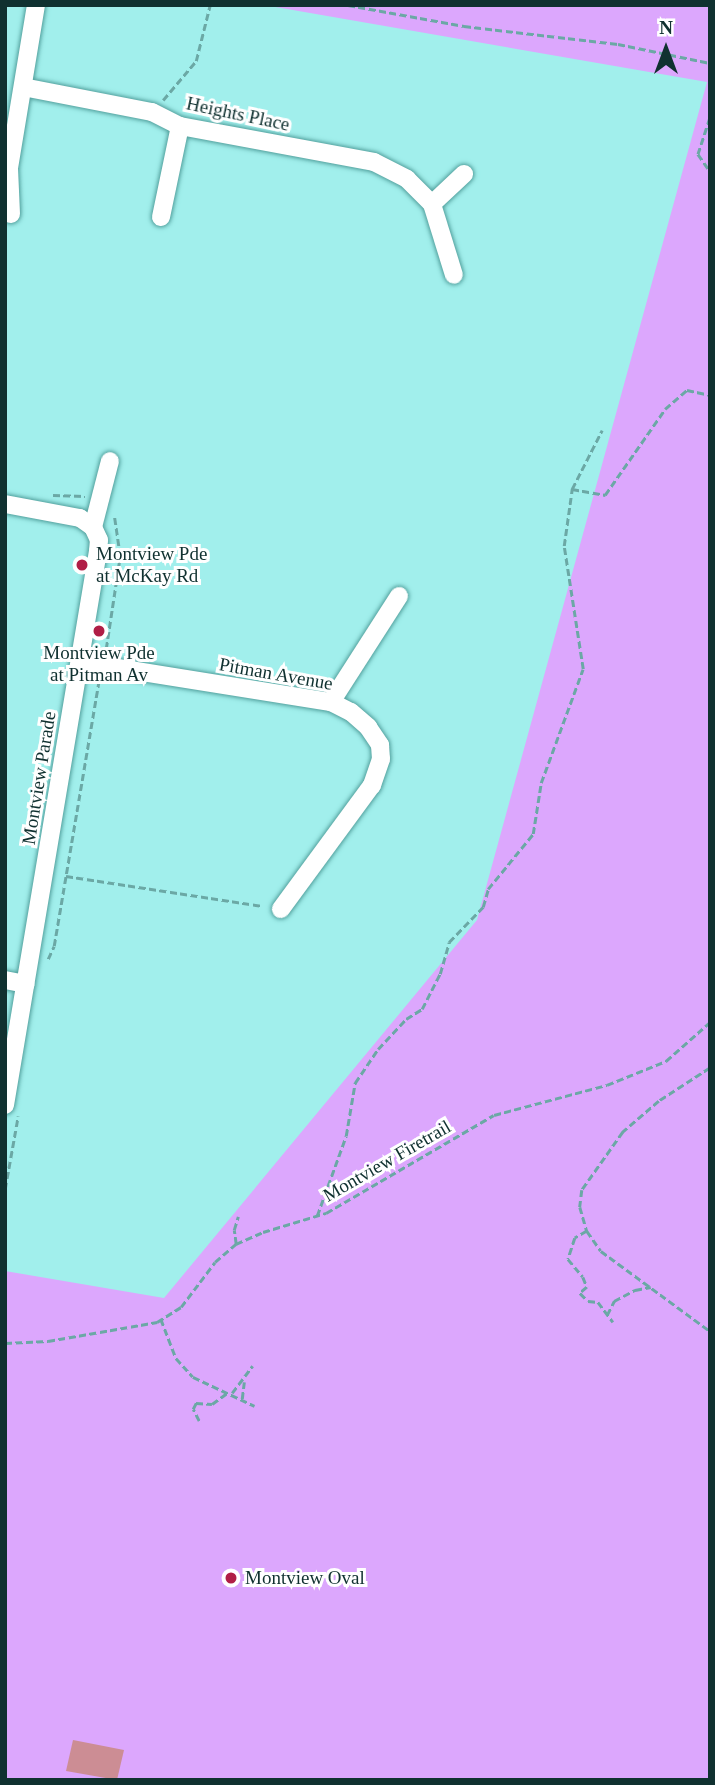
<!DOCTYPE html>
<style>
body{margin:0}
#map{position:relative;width:715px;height:1785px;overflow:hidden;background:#a1efec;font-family:Georgia,serif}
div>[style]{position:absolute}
.green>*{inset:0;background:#dca7fd}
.building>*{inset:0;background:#cc8d94}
.path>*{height:2.5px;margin-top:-1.25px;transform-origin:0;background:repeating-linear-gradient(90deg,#6ba8a5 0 7px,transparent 0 10.5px)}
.roads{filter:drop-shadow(0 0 2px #52a09d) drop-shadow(0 0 2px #52a09d)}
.street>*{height:18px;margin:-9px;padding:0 9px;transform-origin:9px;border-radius:9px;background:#fff}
.dots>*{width:19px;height:19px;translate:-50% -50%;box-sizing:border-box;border:4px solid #fff;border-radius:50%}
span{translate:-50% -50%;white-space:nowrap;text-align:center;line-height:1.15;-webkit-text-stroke:6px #fff;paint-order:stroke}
.street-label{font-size:19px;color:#103130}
.poi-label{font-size:19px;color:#103130}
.left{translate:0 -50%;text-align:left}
.frame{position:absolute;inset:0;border:7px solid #103130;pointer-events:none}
.north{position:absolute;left:631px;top:14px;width:70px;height:70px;-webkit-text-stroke:5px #fff;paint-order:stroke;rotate:0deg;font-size:19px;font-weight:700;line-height:28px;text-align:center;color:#103130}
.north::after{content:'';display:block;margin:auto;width:24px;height:32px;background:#103130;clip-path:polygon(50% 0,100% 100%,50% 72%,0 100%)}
</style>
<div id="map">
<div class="green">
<div style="clip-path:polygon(264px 5px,710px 5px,710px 1780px,5px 1780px,5px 1271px,164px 1298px,477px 920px,707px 82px)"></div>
</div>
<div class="building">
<div style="clip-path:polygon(73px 1740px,124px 1750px,117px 1780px,66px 1771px)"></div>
</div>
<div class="path">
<div style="left:348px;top:5px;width:118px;rotate:10.3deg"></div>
<div style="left:464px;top:26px;width:155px;rotate:6.7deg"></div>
<div style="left:618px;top:44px;width:94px;rotate:11.7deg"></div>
<div style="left:163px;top:100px;width:51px;rotate:-49.8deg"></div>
<div style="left:196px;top:61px;width:58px;rotate:-76deg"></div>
<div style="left:710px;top:118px;width:38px;rotate:108deg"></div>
<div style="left:698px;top:154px;width:21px;rotate:55deg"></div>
<div style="left:572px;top:489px;width:34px;rotate:10deg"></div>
<div style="left:605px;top:495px;width:105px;rotate:-55.1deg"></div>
<div style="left:665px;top:409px;width:29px;rotate:-41deg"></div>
<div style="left:687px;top:390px;width:24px;rotate:12deg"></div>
<div style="left:53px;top:495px;width:32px;rotate:2deg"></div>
<div style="left:106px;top:649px;width:94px;rotate:-81.4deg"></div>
<div style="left:120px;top:556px;width:41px;rotate:-98.3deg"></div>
<div style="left:66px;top:876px;width:199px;rotate:8.7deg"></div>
<div style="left:48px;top:959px;width:14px;rotate:-65deg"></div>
<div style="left:54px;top:946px;width:270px;rotate:-80.4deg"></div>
<div style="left:710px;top:1068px;width:61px;rotate:147.1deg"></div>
<div style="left:659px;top:1101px;width:48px;rotate:139.3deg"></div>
<div style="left:623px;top:1132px;width:71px;rotate:125.3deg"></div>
<div style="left:582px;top:1190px;width:17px;rotate:97deg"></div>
<div style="left:580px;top:1207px;width:25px;rotate:74deg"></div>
<div style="left:587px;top:1231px;width:24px;rotate:55deg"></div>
<div style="left:601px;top:1251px;width:135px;rotate:36.3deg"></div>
<div style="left:5px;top:1189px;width:74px;rotate:-79.9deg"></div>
<div style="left:317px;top:1216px;width:85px;rotate:-70.1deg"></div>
<div style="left:346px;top:1136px;width:54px;rotate:-80.4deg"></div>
<div style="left:355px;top:1083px;width:41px;rotate:-55.9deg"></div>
<div style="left:378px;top:1049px;width:41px;rotate:-47deg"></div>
<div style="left:406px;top:1019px;width:19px;rotate:-32deg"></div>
<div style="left:422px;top:1009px;width:39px;rotate:-63deg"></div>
<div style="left:440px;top:974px;width:33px;rotate:-74deg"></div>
<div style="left:449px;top:942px;width:49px;rotate:-45.8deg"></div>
<div style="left:483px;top:907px;width:19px;rotate:-74deg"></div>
<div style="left:488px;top:889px;width:71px;rotate:-50.7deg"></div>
<div style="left:533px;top:834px;width:52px;rotate:-81.1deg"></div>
<div style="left:541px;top:783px;width:121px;rotate:-69.8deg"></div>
<div style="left:583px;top:669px;width:124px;rotate:-98.8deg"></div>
<div style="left:564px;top:546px;width:58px;rotate:-82deg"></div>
<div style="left:572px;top:489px;width:66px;rotate:-63deg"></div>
<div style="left:587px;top:1231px;width:14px;rotate:150deg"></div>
<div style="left:575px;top:1238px;width:22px;rotate:108deg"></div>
<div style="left:568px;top:1259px;width:23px;rotate:50deg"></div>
<div style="left:583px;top:1277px;width:11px;rotate:68deg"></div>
<div style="left:587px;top:1287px;width:9px;rotate:139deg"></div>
<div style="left:580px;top:1293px;width:11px;rotate:45deg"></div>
<div style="left:588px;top:1301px;width:10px;rotate:6deg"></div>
<div style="left:598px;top:1302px;width:25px;rotate:53deg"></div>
<div style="left:236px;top:1244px;width:14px;rotate:-98deg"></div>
<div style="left:234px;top:1230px;width:14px;rotate:-73deg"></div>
<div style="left:607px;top:1315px;width:16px;rotate:-63deg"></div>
<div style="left:614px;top:1301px;width:24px;rotate:-28deg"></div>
<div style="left:635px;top:1290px;width:16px;rotate:-11deg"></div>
<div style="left:161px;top:1319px;width:42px;rotate:69deg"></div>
<div style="left:176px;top:1358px;width:25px;rotate:48deg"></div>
<div style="left:193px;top:1377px;width:68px;rotate:25.1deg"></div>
<div style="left:5px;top:1343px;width:43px;rotate:-2.7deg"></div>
<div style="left:48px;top:1341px;width:111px;rotate:-9.9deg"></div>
<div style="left:157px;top:1322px;width:28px;rotate:-32deg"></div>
<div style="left:181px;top:1307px;width:56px;rotate:-52.9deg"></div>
<div style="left:215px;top:1262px;width:28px;rotate:-41deg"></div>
<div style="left:236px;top:1244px;width:30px;rotate:-24deg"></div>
<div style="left:263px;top:1232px;width:66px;rotate:-16.8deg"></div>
<div style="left:326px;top:1213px;width:194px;rotate:-30.3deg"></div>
<div style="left:494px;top:1115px;width:117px;rotate:-14.9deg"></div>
<div style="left:607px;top:1085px;width:64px;rotate:-22.1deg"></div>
<div style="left:666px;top:1061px;width:59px;rotate:-41.6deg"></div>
<div style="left:232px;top:1393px;width:34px;rotate:-53deg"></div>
<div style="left:242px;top:1399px;width:17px;rotate:-83deg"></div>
<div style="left:199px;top:1421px;width:13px;rotate:-117deg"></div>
<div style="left:193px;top:1409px;width:7px;rotate:-63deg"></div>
<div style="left:196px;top:1403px;width:16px;rotate:4deg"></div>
<div style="left:212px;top:1404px;width:19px;rotate:-36deg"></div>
</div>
<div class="roads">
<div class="street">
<div style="left:23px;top:87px;width:131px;rotate:11deg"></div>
<div style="left:152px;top:112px;width:31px;rotate:27deg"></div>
<div style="left:180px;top:126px;width:197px;rotate:10.5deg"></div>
<div style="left:374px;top:162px;width:37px;rotate:27deg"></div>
<div style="left:407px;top:179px;width:35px;rotate:45deg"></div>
<div style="left:432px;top:204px;width:44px;rotate:-43.2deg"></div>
<div style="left:432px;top:204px;width:74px;rotate:72.8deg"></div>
<div style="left:11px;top:214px;width:46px;rotate:-92.5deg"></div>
<div style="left:9px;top:168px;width:165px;rotate:-80.6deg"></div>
<div style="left:161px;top:217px;width:93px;rotate:-78.2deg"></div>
<div style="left:5px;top:504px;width:76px;rotate:10.6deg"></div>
<div style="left:80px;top:518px;width:16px;rotate:35deg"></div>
<div style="left:80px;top:662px;width:254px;rotate:9.1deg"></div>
<div style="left:331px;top:702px;width:22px;rotate:27deg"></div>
<div style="left:351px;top:712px;width:23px;rotate:41deg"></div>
<div style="left:368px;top:727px;width:22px;rotate:56deg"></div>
<div style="left:380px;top:745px;width:14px;rotate:86deg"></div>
<div style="left:381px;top:759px;width:28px;rotate:109deg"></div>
<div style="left:372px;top:785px;width:154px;rotate:126.3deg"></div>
<div style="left:331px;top:702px;width:126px;rotate:-57.3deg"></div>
<div style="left:5px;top:980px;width:21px;rotate:11deg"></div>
<div style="left:5px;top:1105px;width:562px;rotate:-80.47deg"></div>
<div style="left:98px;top:551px;width:11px;rotate:-85deg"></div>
<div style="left:99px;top:540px;width:14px;rotate:-115deg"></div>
<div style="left:93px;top:527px;width:68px;rotate:-75.6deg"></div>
</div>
</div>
<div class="dots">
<div style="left:82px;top:565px;background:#b01e46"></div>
<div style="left:99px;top:631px;background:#b01e46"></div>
<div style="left:231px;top:1578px;background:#b01e46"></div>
</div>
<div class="street-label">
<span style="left:238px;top:114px;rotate:12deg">Heights Place</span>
<span style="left:276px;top:674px;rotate:10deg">Pitman Avenue</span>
<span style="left:39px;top:778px;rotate:-81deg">Montview Parade</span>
<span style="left:387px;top:1161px;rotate:-30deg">Montview Firetrail</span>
</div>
<div class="poi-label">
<span class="left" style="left:96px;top:565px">Montview Pde<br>at McKay Rd</span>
<span style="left:99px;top:664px">Montview Pde<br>at Pitman Av</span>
<span class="left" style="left:245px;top:1578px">Montview Oval</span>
</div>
<div class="frame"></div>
<div class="north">N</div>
</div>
